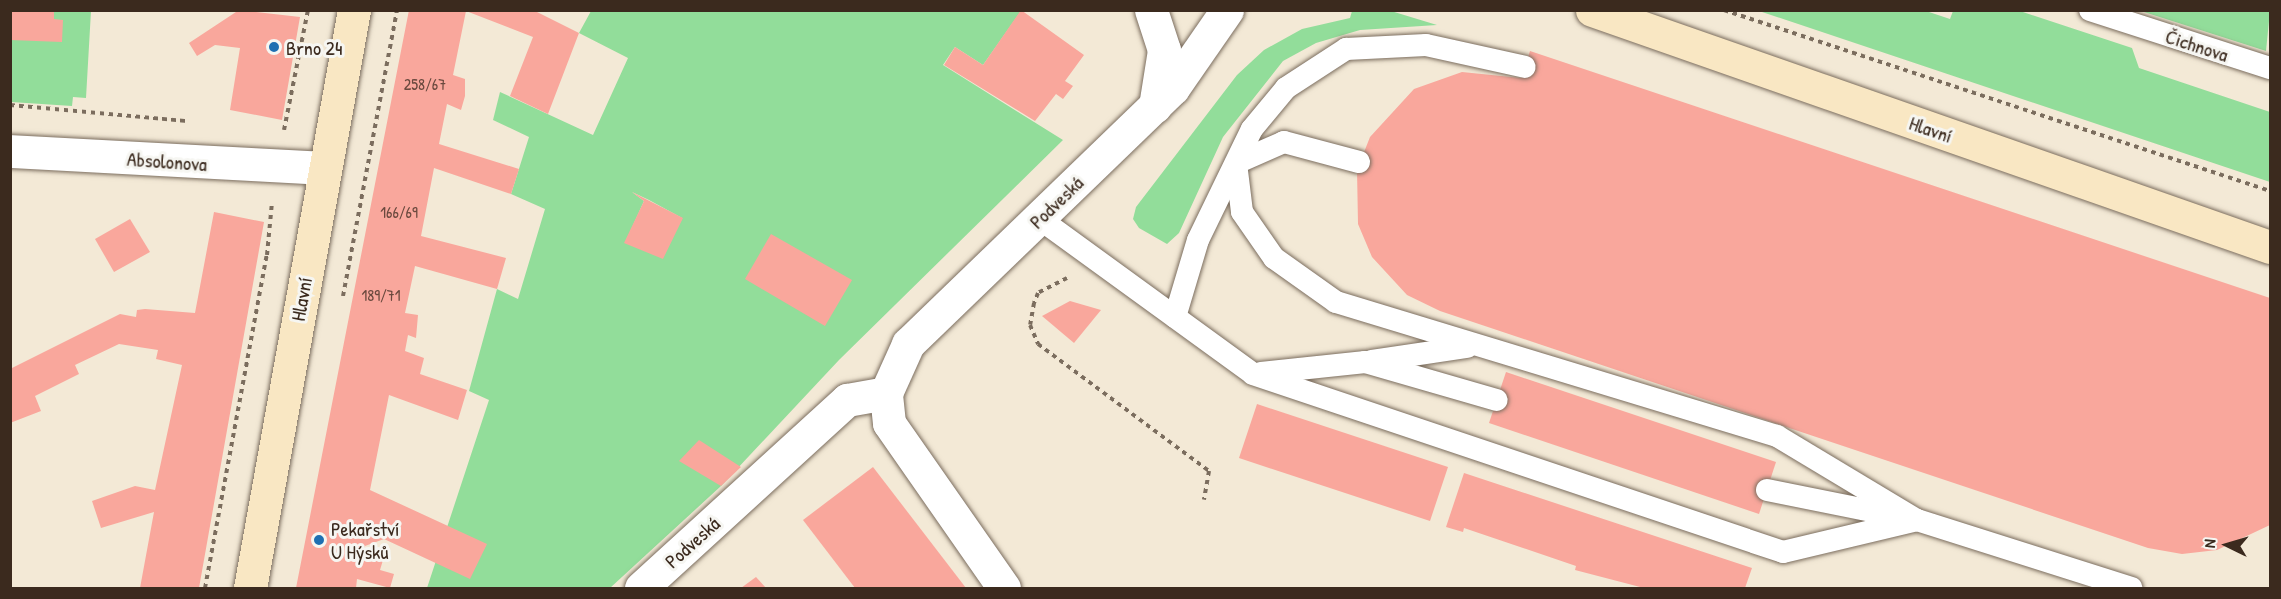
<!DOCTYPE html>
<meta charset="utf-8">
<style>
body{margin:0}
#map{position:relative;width:2281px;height:599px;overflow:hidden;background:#f3e9d6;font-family:"Patrick Hand",sans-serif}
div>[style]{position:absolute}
.green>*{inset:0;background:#92dd9a}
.building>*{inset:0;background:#f9a79c}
.path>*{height:4px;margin-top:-2px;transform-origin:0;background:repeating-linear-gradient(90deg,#7b6d5e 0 4.5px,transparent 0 9px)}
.roads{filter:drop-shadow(0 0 2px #7b6d5e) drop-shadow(0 0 2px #7b6d5e)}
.lane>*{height:22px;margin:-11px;padding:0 11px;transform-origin:11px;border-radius:11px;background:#fff}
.street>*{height:33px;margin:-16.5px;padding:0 16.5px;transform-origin:16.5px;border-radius:16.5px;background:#fff}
.secondary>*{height:33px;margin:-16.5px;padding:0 16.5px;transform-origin:16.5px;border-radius:16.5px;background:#f9e7c3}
.dots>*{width:16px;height:16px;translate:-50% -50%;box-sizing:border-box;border:3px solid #f6f6f2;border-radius:50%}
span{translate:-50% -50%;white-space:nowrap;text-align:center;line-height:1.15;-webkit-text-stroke:6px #f6f6f2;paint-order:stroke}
.number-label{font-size:16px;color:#6a493e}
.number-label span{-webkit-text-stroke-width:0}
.street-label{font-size:20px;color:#3b2a1e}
.poi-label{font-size:20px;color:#3b2a1e}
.left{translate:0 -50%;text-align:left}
.frame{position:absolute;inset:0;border:12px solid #3b2a1e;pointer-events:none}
.north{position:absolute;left:2197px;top:515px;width:60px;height:60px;-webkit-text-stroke:4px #f6f6f2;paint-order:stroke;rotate:275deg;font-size:16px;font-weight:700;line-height:24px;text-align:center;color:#3b2a1e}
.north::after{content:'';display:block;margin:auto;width:21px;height:27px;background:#3b2a1e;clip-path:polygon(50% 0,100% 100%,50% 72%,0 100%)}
</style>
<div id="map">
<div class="green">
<div style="clip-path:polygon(1923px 10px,1950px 19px,1953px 11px,2020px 11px,2132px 48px,2139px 68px,2270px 112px,2270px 182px,1759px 11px)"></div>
<div style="clip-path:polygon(10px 11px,91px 11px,86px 98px,73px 97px,72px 106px,11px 102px)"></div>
<div style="clip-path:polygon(evenodd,591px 11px,1021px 11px,983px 65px,955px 47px,943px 65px,1063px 140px,839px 360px,721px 486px,610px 588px,427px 588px,489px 400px,469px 391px,497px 289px,518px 299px,545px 209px,511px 194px,529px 137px,493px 120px,500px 92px,593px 135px,628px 58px,579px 33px,591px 11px,632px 192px,649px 200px,682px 218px,625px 243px,644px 201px,632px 192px)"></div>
<div style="clip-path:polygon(1352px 11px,1391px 11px,1437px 25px,1360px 30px,1316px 43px,1283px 61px,1223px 137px,1179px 233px,1167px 244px,1139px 228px,1133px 219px,1136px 207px,1237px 75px,1264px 50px,1302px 29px,1350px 18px)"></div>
<div style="clip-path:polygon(2270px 11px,2266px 51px,2144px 12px,2144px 10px)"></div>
</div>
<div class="building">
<div style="clip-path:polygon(10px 10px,54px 10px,54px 19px,63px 20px,62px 42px,10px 40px)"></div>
<div style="clip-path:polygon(239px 10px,300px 17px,282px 120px,230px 110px,240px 48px,215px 45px,197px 56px,189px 43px)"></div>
<div style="clip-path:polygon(409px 10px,533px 10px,579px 33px,548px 114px,510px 96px,533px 37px,466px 11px,453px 75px,465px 79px,465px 96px,461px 110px,447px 104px,439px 144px,519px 169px,511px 194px,434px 168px,421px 236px,506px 258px,497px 289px,415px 266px,405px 313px,418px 315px,416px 338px,408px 335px,405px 351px,424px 358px,420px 374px,467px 390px,458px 420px,389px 395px,370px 490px,487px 544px,470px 579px,384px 539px,365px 546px,363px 554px,383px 560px,380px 570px,394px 574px,390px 588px,357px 579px,356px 588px,296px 588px)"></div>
<div style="clip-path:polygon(1021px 10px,1084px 55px,1065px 81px,1073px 86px,1063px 99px,1056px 94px,1035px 121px,944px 65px,955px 47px,983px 65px)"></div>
<div style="clip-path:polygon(1530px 51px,2270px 298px,2270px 525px,2217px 550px,2182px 554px,2148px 548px,1440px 311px,1407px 295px,1372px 257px,1358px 224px,1357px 170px,1370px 137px,1414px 89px,1462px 72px,1521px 78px)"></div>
<div style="clip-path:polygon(632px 192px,683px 218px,663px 259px,624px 243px,644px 201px)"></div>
<div style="clip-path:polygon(214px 212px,264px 222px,199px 588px,140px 588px,154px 512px,101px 528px,92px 501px,135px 486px,155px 490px,182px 365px,156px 359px,158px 350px,119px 344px,75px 365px,79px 374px,35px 396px,41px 411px,10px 423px,10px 369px,120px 314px,136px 317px,137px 310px,145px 309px,195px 313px)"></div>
<div style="clip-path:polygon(130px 219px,150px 252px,114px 272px,95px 239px)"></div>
<div style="clip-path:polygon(771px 234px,852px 280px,825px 326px,745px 279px)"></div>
<div style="clip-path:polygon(1070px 301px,1101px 310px,1074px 343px,1042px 316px)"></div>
<div style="clip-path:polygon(1506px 372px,1776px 462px,1759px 514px,1489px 423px)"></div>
<div style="clip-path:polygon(1257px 404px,1448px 467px,1430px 521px,1239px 458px)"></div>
<div style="clip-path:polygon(699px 440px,741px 467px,721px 486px,679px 461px)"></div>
<div style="clip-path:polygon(873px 467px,966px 588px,855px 588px,803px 520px)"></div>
<div style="clip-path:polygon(1464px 473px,1752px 568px,1745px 588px,1644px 588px,1575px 570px,1576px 566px,1464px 528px,1463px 532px,1446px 527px)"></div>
<div style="clip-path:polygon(756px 577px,766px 588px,741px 588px)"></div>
</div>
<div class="path">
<div style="left:1724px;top:10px;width:575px;rotate:18.34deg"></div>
<div style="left:10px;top:105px;width:178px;rotate:5.2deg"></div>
<div style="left:284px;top:130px;width:122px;rotate:-78.7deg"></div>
<div style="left:1067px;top:278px;width:33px;rotate:153deg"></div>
<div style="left:1038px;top:293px;width:11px;rotate:112deg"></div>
<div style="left:1034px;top:303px;width:22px;rotate:100deg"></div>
<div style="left:1030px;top:325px;width:21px;rotate:67deg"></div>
<div style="left:1038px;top:344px;width:213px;rotate:36.6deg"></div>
<div style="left:1209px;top:471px;width:29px;rotate:100deg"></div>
<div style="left:343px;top:296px;width:291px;rotate:-79.3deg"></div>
<div style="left:205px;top:588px;width:339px;rotate:-79.5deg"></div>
<div style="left:267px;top:255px;width:53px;rotate:-84.6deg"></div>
</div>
<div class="roads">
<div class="lane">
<div style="left:2090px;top:10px;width:189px;rotate:17.9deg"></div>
<div style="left:1359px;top:162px;width:78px;rotate:-165.1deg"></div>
<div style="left:1284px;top:142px;width:52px;rotate:156.4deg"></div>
<div style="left:1236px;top:163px;width:49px;rotate:83deg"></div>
<div style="left:1242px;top:212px;width:56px;rotate:55.2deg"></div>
<div style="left:1274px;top:258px;width:76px;rotate:35.4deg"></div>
<div style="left:1336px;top:302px;width:461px;rotate:16.9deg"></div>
<div style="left:1777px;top:436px;width:163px;rotate:31deg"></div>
<div style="left:1040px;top:219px;width:263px;rotate:36deg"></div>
<div style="left:1253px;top:374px;width:559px;rotate:18.56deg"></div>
<div style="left:1783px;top:552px;width:138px;rotate:-13.4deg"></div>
<div style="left:1917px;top:520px;width:225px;rotate:17.6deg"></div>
<div style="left:1175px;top:317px;width:80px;rotate:-73.4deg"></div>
<div style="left:1198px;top:240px;width:123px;rotate:-64.1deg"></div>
<div style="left:1252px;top:129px;width:53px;rotate:-50.3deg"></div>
<div style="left:1286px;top:88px;width:72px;rotate:-33deg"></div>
<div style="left:1346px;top:49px;width:80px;rotate:-2.9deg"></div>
<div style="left:1426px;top:45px;width:101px;rotate:12.5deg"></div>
<div style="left:1372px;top:361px;width:96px;rotate:-8.4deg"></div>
<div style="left:1261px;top:373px;width:105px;rotate:-6deg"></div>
<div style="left:1365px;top:362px;width:137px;rotate:16.1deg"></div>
<div style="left:1767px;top:490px;width:137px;rotate:11.4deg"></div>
</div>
<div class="street">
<div style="left:1151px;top:10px;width:42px;rotate:72deg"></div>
<div style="left:1164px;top:50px;width:57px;rotate:99.1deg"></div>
<div style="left:10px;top:151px;width:313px;rotate:3.1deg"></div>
<div style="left:641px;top:588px;width:279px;rotate:-42.4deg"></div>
<div style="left:847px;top:400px;width:40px;rotate:-10deg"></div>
<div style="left:1004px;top:588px;width:201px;rotate:-124.9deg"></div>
<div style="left:889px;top:423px;width:30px;rotate:-96deg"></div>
<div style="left:886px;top:393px;width:54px;rotate:-65.8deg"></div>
<div style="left:908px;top:344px;width:368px;rotate:-44deg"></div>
<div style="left:1173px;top:88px;width:95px;rotate:-55.3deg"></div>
</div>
<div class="secondary">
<div style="left:1592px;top:10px;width:718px;rotate:19.27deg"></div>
<div style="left:250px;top:588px;width:587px;rotate:-79.8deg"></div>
</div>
</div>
<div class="dots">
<div style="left:274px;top:47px;background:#1f6fb2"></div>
<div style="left:319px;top:540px;background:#1f6fb2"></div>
</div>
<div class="number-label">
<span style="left:425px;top:84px">258/67</span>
<span style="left:399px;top:212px">166/69</span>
<span style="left:381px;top:295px">189/71</span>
</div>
<div class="street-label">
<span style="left:2197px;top:45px;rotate:18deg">Čichnova</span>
<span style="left:1931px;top:129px;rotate:19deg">Hlavní</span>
<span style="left:167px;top:161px;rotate:4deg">Absolonova</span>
<span style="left:1056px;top:202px;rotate:-44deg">Podveská</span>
<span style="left:301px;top:299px;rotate:-80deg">Hlavní</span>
<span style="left:692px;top:542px;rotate:-42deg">Podveská</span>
</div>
<div class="poi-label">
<span class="left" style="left:286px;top:47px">Brno 24</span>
<span class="left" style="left:331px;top:540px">Pekařství<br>U Hýsků</span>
</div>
<div class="frame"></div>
<div class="north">N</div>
</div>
